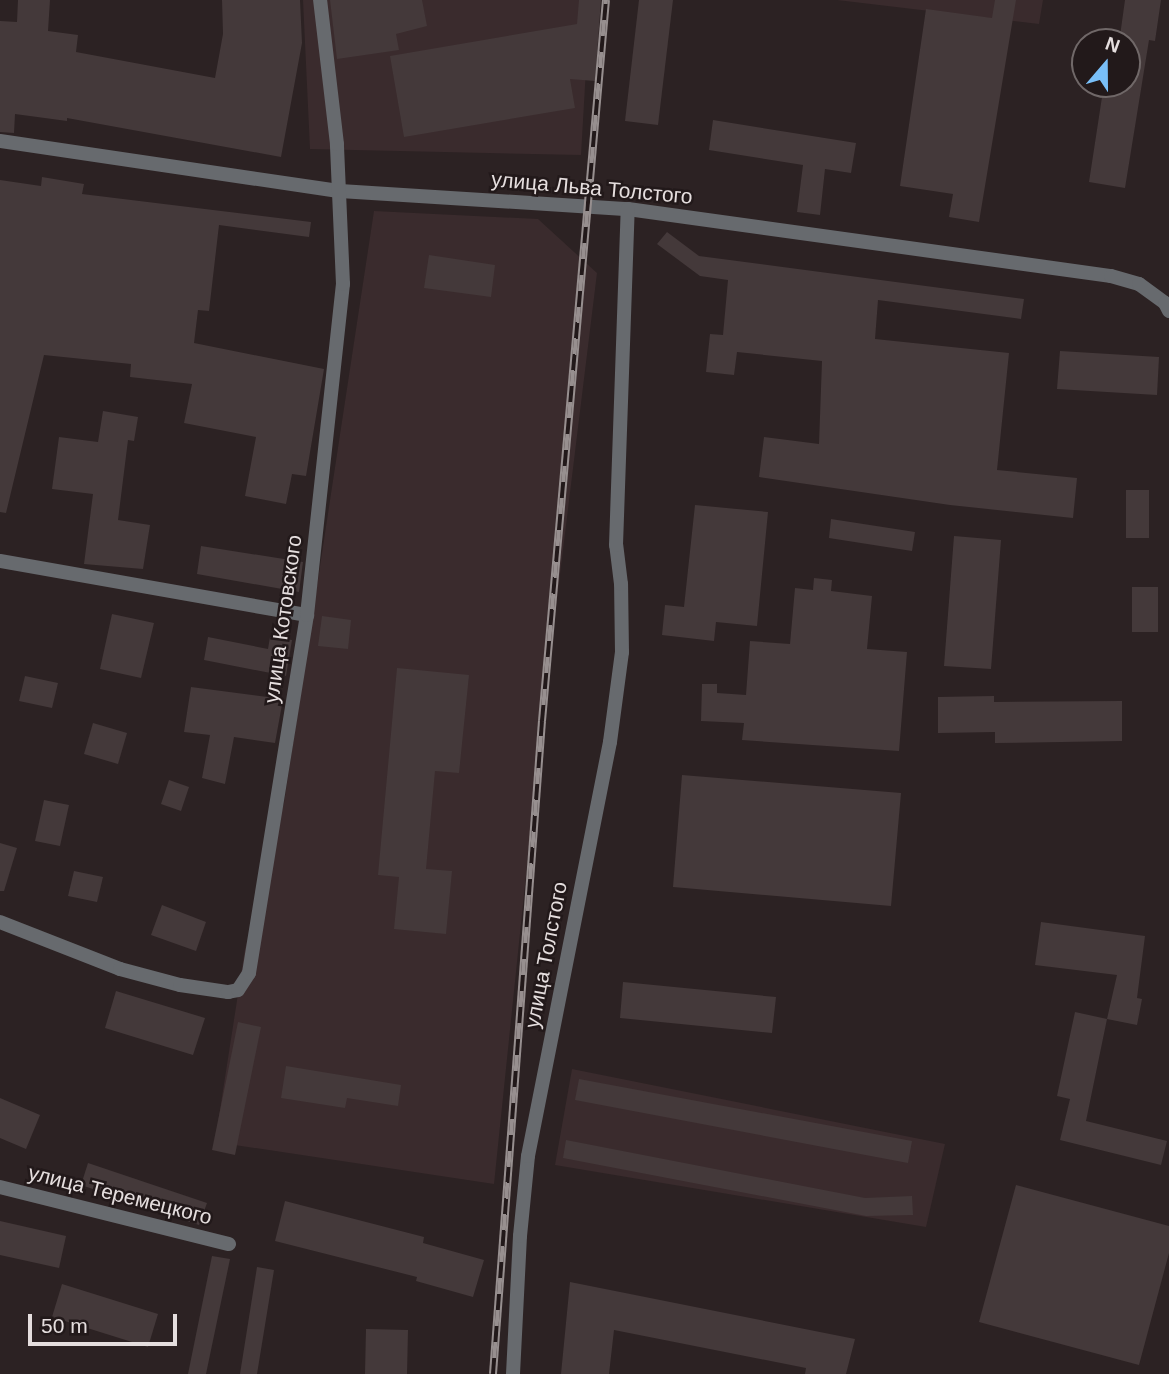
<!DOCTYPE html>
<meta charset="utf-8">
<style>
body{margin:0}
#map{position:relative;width:1169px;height:1374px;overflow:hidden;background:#2c2223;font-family:Arial,sans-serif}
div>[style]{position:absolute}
.built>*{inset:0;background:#3a2b2d}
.building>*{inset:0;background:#44393a}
.minor>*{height:14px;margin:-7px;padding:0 7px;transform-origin:7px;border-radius:7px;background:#676a6e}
.rail>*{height:8px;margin-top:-4px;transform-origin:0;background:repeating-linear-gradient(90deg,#22191a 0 16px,#978f8f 0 32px);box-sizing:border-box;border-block:2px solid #978f8f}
span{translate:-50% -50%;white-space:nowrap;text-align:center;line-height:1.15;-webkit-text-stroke:5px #22191a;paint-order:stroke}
.street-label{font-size:21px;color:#e5dede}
.north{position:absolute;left:1071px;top:28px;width:70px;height:70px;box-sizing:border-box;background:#22191a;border:2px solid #706868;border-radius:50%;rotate:20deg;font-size:19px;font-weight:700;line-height:28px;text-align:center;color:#e5dede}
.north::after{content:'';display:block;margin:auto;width:24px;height:32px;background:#79bff8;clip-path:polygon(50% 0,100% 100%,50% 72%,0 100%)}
.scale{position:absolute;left:28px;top:1314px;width:149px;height:32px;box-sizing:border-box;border:4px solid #e5dede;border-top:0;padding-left:9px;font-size:21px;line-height:24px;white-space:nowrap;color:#e5dede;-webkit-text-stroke:5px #22191a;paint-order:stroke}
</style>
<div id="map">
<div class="built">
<div style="clip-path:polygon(303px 0,590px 0,581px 155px,310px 149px)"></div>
<div style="clip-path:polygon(837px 0,1043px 0,1039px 24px)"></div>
<div style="clip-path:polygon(374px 211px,538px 219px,597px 273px,542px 721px,494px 1184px,215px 1142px,245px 949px,284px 803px)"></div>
<div style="clip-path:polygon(572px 1069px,945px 1144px,926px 1227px,555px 1165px)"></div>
</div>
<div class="building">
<div style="clip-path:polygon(18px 0,50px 0,48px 31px,78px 35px,76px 52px,215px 78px,223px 34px,222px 0,300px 0,302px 43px,281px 157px,67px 118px,67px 121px,15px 114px,14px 133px,0 132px,0 21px,17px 22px)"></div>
<div style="clip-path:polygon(330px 0,422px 0,427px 26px,396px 34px,399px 50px,337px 59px)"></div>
<div style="clip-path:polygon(579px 0,601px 0,595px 81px,570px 79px,575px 108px,404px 137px,390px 56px,577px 24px)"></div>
<div style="clip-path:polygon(639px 0,673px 0,658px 125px,625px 121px)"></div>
<div style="clip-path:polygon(995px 0,1016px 0,979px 222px,949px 217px,953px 194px,900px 186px,926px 9px,992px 18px)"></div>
<div style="clip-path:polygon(1125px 0,1161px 0,1155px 41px,1149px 40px,1125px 188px,1089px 182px,1104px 84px,1127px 84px,1127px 37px,1120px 36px)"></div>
<div style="clip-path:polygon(713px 120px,856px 143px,851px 173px,825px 169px,820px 215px,797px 212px,803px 165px,709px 150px)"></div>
<div style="clip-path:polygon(42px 177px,84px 184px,82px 194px,311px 222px,309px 237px,219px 225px,209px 311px,198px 310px,194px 343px,324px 369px,306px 476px,292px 474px,286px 504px,245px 496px,256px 437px,184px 423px,192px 384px,130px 377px,131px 364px,44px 355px,6px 513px,0 512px,0 180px,41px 186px)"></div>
<div style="clip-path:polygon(667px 232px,699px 256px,1024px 299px,1021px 319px,878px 300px,875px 339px,1009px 353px,997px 470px,1077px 478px,1073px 518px,950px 505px,759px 477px,764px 437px,819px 444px,822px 361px,737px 352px,734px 375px,706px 372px,710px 334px,723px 335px,728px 280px,700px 276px,657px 244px)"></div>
<div style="clip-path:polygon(429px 255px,495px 265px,491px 297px,424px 288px)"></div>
<div style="clip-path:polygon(1060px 351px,1159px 357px,1157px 395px,1057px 389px)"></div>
<div style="clip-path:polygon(103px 411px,138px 417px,134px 441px,128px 440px,118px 520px,150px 525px,143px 569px,84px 564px,93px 494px,52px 489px,59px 437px,98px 442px)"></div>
<div style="clip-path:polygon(1126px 490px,1149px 490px,1149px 538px,1126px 538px)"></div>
<div style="clip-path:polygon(695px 505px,768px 512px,757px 626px,716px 622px,714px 641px,662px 635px,665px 605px,684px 607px)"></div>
<div style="clip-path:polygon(831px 519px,915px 532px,912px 551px,829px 538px)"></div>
<div style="clip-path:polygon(954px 536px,1001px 540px,991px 669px,944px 666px)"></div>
<div style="clip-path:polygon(201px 546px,303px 562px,299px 592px,197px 574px)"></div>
<div style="clip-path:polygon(814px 578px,832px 580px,831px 591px,872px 596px,867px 649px,907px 652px,899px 751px,742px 740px,744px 723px,701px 721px,702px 684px,717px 684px,717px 693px,746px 695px,750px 641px,790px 644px,795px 588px,813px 590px)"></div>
<div style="clip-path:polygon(1132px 587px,1158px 587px,1158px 632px,1132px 632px)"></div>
<div style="clip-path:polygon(112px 614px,154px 623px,141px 678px,100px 669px)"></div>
<div style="clip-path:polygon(322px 616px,351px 620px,348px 649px,318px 646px)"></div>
<div style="clip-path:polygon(208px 637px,268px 649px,270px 637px,292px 640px,286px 676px,204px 660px)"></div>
<div style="clip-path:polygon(397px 668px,469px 675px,459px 773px,435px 771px,426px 869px,452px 871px,446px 934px,394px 929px,399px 877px,378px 875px)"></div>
<div style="clip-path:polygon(25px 676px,58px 683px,52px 708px,19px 701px)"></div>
<div style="clip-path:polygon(191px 687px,283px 699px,275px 743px,234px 737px,225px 784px,202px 778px,210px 735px,184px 732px)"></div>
<div style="clip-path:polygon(994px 696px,994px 702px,1122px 701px,1122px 741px,995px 743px,995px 732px,938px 733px,938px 697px)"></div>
<div style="clip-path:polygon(93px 723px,127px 733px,118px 764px,84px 754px)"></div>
<div style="clip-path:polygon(682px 775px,901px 793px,891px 906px,673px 887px)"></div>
<div style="clip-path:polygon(169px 780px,189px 787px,181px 811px,161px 804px)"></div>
<div style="clip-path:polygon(44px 800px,69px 805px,60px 846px,35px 841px)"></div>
<div style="clip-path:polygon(0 843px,17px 848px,4px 891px,0 891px)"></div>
<div style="clip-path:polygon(74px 871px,103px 877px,97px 902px,68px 896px)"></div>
<div style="clip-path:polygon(162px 905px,206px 922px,196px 951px,151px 935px)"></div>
<div style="clip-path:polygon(1041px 922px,1145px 936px,1137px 998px,1142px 999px,1137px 1025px,1107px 1019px,1117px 975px,1035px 965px)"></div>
<div style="clip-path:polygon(623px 982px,776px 997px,772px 1033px,620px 1018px)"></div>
<div style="clip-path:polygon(116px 991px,205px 1018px,193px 1055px,105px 1028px)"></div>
<div style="clip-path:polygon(1075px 1012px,1107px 1019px,1086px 1121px,1167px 1141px,1161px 1165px,1060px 1140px,1070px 1099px,1057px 1096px)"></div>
<div style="clip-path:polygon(238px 1022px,261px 1027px,235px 1155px,212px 1150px)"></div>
<div style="clip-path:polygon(286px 1066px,401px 1085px,398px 1106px,347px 1098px,345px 1108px,281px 1098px)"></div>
<div style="clip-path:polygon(579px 1079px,912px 1141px,908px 1163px,575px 1100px)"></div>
<div style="clip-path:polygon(0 1098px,40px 1115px,26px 1149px,0 1138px)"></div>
<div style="clip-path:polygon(566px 1140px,865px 1198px,912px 1196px,913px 1215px,866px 1216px,563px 1158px)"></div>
<div style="clip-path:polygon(88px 1163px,207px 1203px,199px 1225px,81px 1185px)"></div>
<div style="clip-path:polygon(1016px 1185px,1169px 1226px,1169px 1253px,1139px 1365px,979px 1322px)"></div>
<div style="clip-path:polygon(285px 1201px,424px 1237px,423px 1243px,484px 1260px,473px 1297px,416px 1281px,417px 1277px,275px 1241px)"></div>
<div style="clip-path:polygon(0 1221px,66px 1236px,59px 1268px,0 1255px)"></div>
<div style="clip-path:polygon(212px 1256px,230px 1259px,206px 1374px,188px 1374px)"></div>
<div style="clip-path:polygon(257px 1267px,274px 1270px,257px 1374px,240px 1374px)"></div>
<div style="clip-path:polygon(570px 1282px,855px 1339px,846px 1374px,805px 1374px,806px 1368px,614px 1330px,609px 1374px,561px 1374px)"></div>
<div style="clip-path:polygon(62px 1284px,158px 1314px,148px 1347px,52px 1317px)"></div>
<div style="clip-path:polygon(366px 1329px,408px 1330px,407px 1374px,365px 1374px)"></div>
</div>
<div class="minor">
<div style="left:0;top:141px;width:344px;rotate:8.4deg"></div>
<div style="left:340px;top:191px;width:289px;rotate:3.6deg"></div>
<div style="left:628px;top:209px;width:488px;rotate:7.9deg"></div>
<div style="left:1111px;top:276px;width:29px;rotate:16deg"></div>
<div style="left:1139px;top:284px;width:32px;rotate:36deg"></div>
<div style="left:1165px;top:303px;width:9px;rotate:63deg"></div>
<div style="left:0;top:561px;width:312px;rotate:10deg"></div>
<div style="left:0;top:922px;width:129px;rotate:21.4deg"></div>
<div style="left:120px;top:969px;width:62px;rotate:14.9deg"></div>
<div style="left:180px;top:985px;width:49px;rotate:8.3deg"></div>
<div style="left:228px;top:992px;width:10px;rotate:-11deg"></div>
<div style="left:238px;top:990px;width:20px;rotate:-57deg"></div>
<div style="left:249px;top:973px;width:363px;rotate:-80.8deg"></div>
<div style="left:307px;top:615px;width:333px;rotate:-83.8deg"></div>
<div style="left:343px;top:284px;width:140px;rotate:-92.5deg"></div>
<div style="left:337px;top:144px;width:145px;rotate:-96.7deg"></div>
<div style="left:0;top:1187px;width:236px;rotate:14deg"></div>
<div style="left:513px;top:1374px;width:138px;rotate:-87.1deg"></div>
<div style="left:520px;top:1236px;width:80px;rotate:-84.3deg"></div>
<div style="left:528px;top:1156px;width:422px;rotate:-78.8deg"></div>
<div style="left:610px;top:742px;width:91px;rotate:-82.4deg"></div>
<div style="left:622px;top:652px;width:68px;rotate:-90.8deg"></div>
<div style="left:621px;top:584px;width:39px;rotate:-97deg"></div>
<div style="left:616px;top:545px;width:336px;rotate:-88deg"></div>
</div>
<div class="rail">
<div style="left:493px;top:1374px;width:655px;rotate:-85.71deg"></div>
<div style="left:542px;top:721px;width:724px;rotate:-84.93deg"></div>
</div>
<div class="street-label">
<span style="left:592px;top:188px;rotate:5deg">улица Льва Толстого</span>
<span style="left:283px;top:619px;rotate:-82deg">улица Котовского</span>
<span style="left:546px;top:955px;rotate:-79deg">улица Толстого</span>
<span style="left:120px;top:1195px;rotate:14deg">улица Теремецкого</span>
</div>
<div class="north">N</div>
<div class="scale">50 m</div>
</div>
